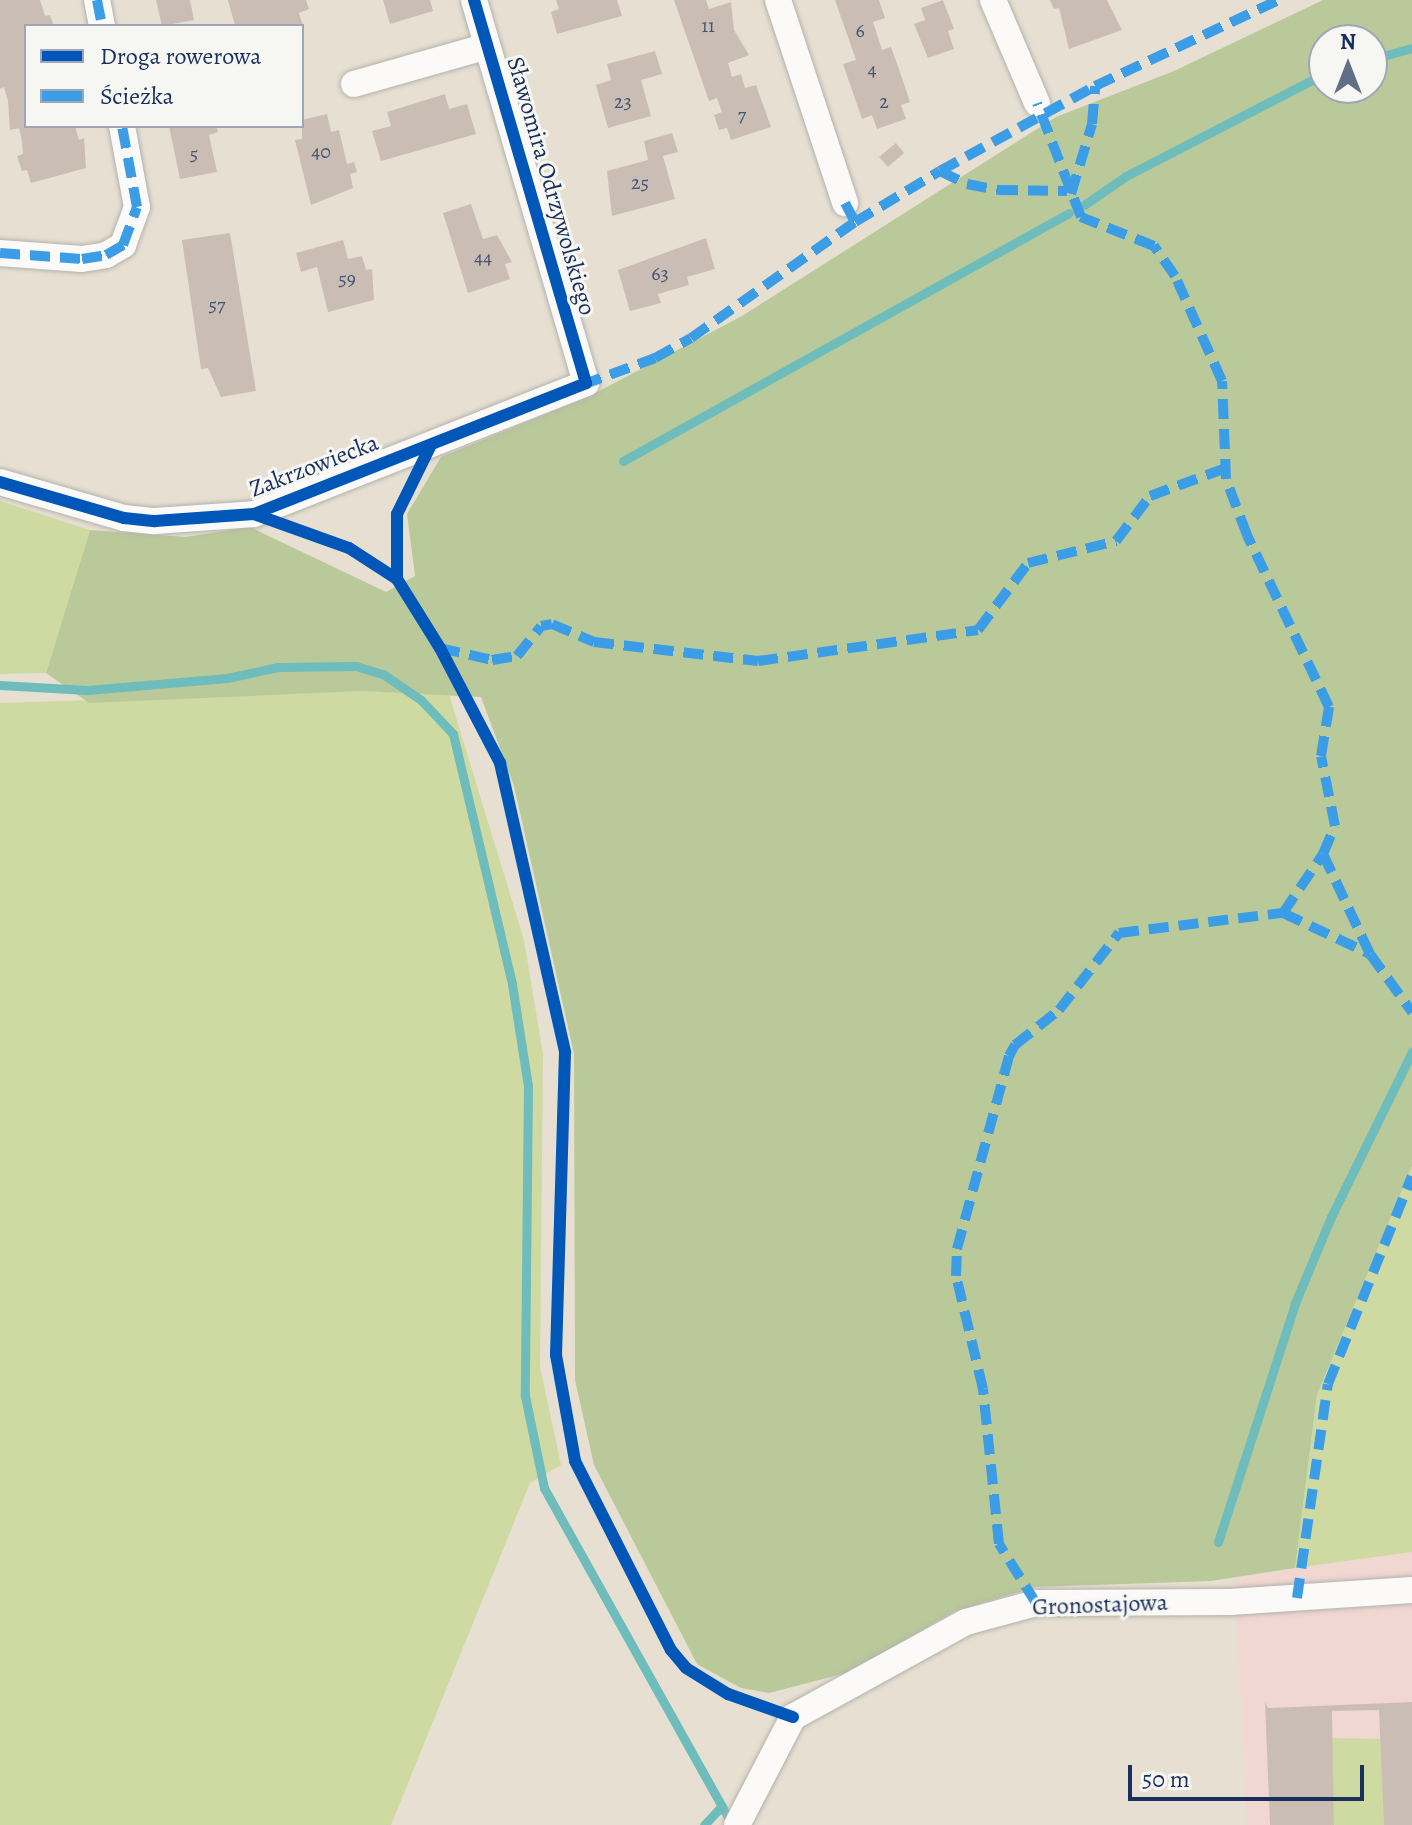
<!DOCTYPE html>
<meta charset="utf-8">
<style>
body{margin:0}
#map{position:relative;width:1412px;height:1825px;overflow:hidden;background:#e7e0d2;font-family:Alegreya,serif}
div>[style]{position:absolute}
.built>*{inset:0;background:#f0d7d1}
.green>*{inset:0;background:#cfdaa2}
.forest>*{inset:0;background:#b9c999}
.stream>*{height:9px;margin:-4.5px;padding:0 4.5px;transform-origin:4.5px;border-radius:4.5px;background:#6ebcbc}
.building>*{inset:0;background:#cabeb4}
.roads{filter:drop-shadow(0 0 2px #b4b2ad) drop-shadow(0 0 2px #b4b2ad)}
.minor>*{height:26px;margin:-13px;padding:0 13px;transform-origin:13px;border-radius:13px;background:#fbfaf8}
.quiet>*{height:10px;margin-top:-5px;transform-origin:0;background:repeating-linear-gradient(90deg,#3b9de6 0 20px,transparent 0 30px)}
.cycleway>*{height:12px;margin:-6px;padding:0 6px;transform-origin:6px;border-radius:6px;background:#0057b8}
span{translate:-50% -50%;white-space:nowrap;text-align:center;line-height:1.15;-webkit-text-stroke:6px #f6f6f2;paint-order:stroke}
.number-label{font-size:20px;color:#475374}
.number-label span{-webkit-text-stroke-width:0}
.street-label{font-size:24px;color:#1b2f5e}
.legend{position:absolute;left:24px;top:24px;width:280px;height:104px;box-sizing:border-box;background:#f6f6f2;border:2px solid #9ea6b7;margin:0;padding:10px 14px;list-style:none;font-size:24px;color:#1b2f5e}
.legend li{display:flex;align-items:center;gap:16px;height:40px}
.legend b{width:40px;border:2px solid #9ea6b7}
.north{position:absolute;left:1308px;top:24px;width:80px;height:80px;box-sizing:border-box;background:#f6f6f2;border:2px solid #9ea6b7;border-radius:50%;rotate:0deg;font-size:22px;font-weight:700;line-height:32px;text-align:center;color:#1b2f5e}
.north::after{content:'';display:block;margin:auto;width:28px;height:36px;background:#626d87;clip-path:polygon(50% 0,100% 100%,50% 72%,0 100%)}
.scale{position:absolute;left:1128px;top:1765px;width:236px;height:36px;box-sizing:border-box;border:4px solid #1b2f5e;border-top:0;padding-left:10px;font-size:24px;line-height:28px;white-space:nowrap;color:#1b2f5e;-webkit-text-stroke:6px #f6f6f2;paint-order:stroke}
</style>
<div id="map">
<div class="built">
<div style="clip-path:polygon(1412px 1552px,1412px 1825px,1247px 1825px,1235px 1577px)"></div>
</div>
<div class="green">
<div style="clip-path:polygon(0 501px,90px 530px,46px 673px,0 674px)"></div>
<div style="clip-path:polygon(362px 691px,449px 694px,524px 940px,543px 1054px,540px 1366px,561px 1465px,530px 1483px,391px 1825px,0 1825px,0 703px)"></div>
<div style="clip-path:polygon(1412px 1166px,1412px 1552px,1295px 1568px,1317px 1395px)"></div>
<div style="clip-path:polygon(1332px 1738px,1382px 1739px,1384px 1825px,1334px 1825px)"></div>
</div>
<div class="forest">
<div style="clip-path:polygon(evenodd,1323px 0,1412px 0,1412px 1166px,1317px 1395px,1295px 1568px,1211px 1581px,1036px 1587px,955px 1611px,850px 1672px,769px 1693px,741px 1688px,697px 1664px,594px 1465px,575px 1380px,574px 1054px,514px 786px,481px 697px,362px 691px,89px 703px,46px 673px,90px 530px,185px 537px,250px 527px,386px 592px,415px 576px,407px 514px,441px 457px,586px 398px,742px 316px,1056px 117px,1174px 71px,1323px 0,1324px 40px,1372px 40px,1372px 88px,1324px 88px,1324px 40px)"></div>
</div>
<div class="stream">
<div style="left:1372px;top:59px;width:41px;rotate:-15.4deg"></div>
<div style="left:1084px;top:205px;width:51px;rotate:-34.6deg"></div>
<div style="left:1126px;top:176px;width:223px;rotate:-27.3deg"></div>
<div style="left:623px;top:461px;width:510px;rotate:-29.08deg"></div>
<div style="left:0;top:685px;width:87px;rotate:3.3deg"></div>
<div style="left:87px;top:690px;width:141px;rotate:-4.9deg"></div>
<div style="left:227px;top:678px;width:52px;rotate:-12.2deg"></div>
<div style="left:278px;top:667px;width:78px;rotate:-0.7deg"></div>
<div style="left:356px;top:666px;width:28px;rotate:17deg"></div>
<div style="left:383px;top:674px;width:46px;rotate:34.4deg"></div>
<div style="left:421px;top:700px;width:47px;rotate:46.7deg"></div>
<div style="left:453px;top:734px;width:257px;rotate:76.7deg"></div>
<div style="left:512px;top:984px;width:103px;rotate:81.1deg"></div>
<div style="left:528px;top:1086px;width:310px;rotate:90.6deg"></div>
<div style="left:525px;top:1396px;width:94px;rotate:78.3deg"></div>
<div style="left:544px;top:1488px;width:377px;rotate:60.8deg"></div>
<div style="left:1218px;top:1542px;width:251px;rotate:-72.1deg"></div>
<div style="left:1295px;top:1303px;width:93px;rotate:-67.3deg"></div>
<div style="left:1331px;top:1217px;width:184px;rotate:-63.9deg"></div>
<div style="left:704px;top:1825px;width:26px;rotate:-47deg"></div>
</div>
<div class="building">
<div style="clip-path:polygon(0 0,40px 0,45px 16px,50px 15px,54px 26px,26px 26px,26px 126px,75px 126px,79px 140px,84px 138px,86px 168px,31px 183px,27px 170px,22px 171px,17px 156px,23px 154px,22px 141px,19px 128px,10px 130px,8px 101px,4px 87px,0 89px)"></div>
<div style="clip-path:polygon(156px 0,190px 0,194px 20px,162px 26px)"></div>
<div style="clip-path:polygon(228px 0,306px 0,309px 9px,299px 13px,303px 26px,235px 26px)"></div>
<div style="clip-path:polygon(383px 0,430px 0,433px 11px,390px 24px)"></div>
<div style="clip-path:polygon(556px 0,617px 0,622px 16px,557px 34px,551px 12px,559px 9px)"></div>
<div style="clip-path:polygon(674px 0,706px 0,709px 9px,731px 2px,734px 30px,749px 55px,728px 63px,732px 77px,741px 74px,745px 88px,756px 85px,771px 127px,731px 140px,727px 128px,719px 130px,714px 115px,722px 112px,717px 98px,709px 101px)"></div>
<div style="clip-path:polygon(835px 0,879px 0,885px 18px,873px 22px,882px 50px,891px 47px,901px 75px,910px 102px,901px 105px,906px 119px,877px 129px,872px 115px,862px 119px,843px 64px,856px 60px)"></div>
<div style="clip-path:polygon(943px 0,954px 29px,948px 31px,954px 49px,928px 58px,914px 24px,925px 20px,921px 8px)"></div>
<div style="clip-path:polygon(1050px 0,1107px 0,1122px 30px,1069px 49px,1059px 8px,1054px 9px)"></div>
<div style="clip-path:polygon(655px 51px,662px 74px,641px 80px,651px 116px,608px 128px,596px 85px,611px 80px,607px 64px)"></div>
<div style="clip-path:polygon(445px 94px,449px 109px,467px 104px,476px 134px,381px 161px,372px 131px,391px 126px,387px 112px)"></div>
<div style="clip-path:polygon(327px 114px,331px 132px,339px 130px,347px 164px,354px 162px,357px 172px,350px 174px,353px 188px,311px 205px,295px 140px,302px 139px,302px 120px)"></div>
<div style="clip-path:polygon(169px 126px,217px 126px,218px 132px,209px 135px,217px 172px,180px 179px)"></div>
<div style="clip-path:polygon(672px 133px,678px 152px,663px 156px,675px 199px,612px 216px,607px 171px,648px 160px,644px 141px)"></div>
<div style="clip-path:polygon(896px 143px,904px 153px,888px 167px,879px 157px)"></div>
<div style="clip-path:polygon(471px 204px,483px 239px,497px 235px,512px 262px,505px 264px,510px 279px,468px 293px,443px 213px)"></div>
<div style="clip-path:polygon(230px 233px,256px 391px,221px 397px,208px 368px,201px 369px,182px 240px)"></div>
<div style="clip-path:polygon(706px 238px,715px 269px,687px 277px,689px 285px,658px 294px,661px 303px,630px 311px,618px 270px)"></div>
<div style="clip-path:polygon(343px 240px,348px 259px,362px 256px,366px 270px,372px 269px,374px 300px,328px 312px,317px 267px,301px 272px,296px 253px)"></div>
<div style="clip-path:polygon(1265px 1702px,1268px 1708px,1412px 1702px,1412px 1825px,1384px 1825px,1379px 1710px,1332px 1711px,1334px 1825px,1270px 1825px)"></div>
</div>
<div class="roads">
<div class="minor">
<div style="left:97px;top:0;width:26px;rotate:79deg"></div>
<div style="left:778px;top:0;width:214px;rotate:71.7deg"></div>
<div style="left:993px;top:0;width:112px;rotate:66.9deg"></div>
<div style="left:354px;top:84px;width:138px;rotate:-15.9deg"></div>
<div style="left:0;top:253px;width:82px;rotate:4.2deg"></div>
<div style="left:82px;top:259px;width:24px;rotate:-9deg"></div>
<div style="left:106px;top:255px;width:20px;rotate:-30deg"></div>
<div style="left:123px;top:245px;width:40px;rotate:-69.8deg"></div>
<div style="left:137px;top:207px;width:82px;rotate:-100.5deg"></div>
<div style="left:0;top:482px;width:129px;rotate:16.2deg"></div>
<div style="left:124px;top:518px;width:31px;rotate:6deg"></div>
<div style="left:155px;top:521px;width:99px;rotate:-4deg"></div>
<div style="left:254px;top:514px;width:357px;rotate:-21.5deg"></div>
<div style="left:586px;top:383px;width:399px;rotate:-106.3deg"></div>
<div style="left:737px;top:1825px;width:122px;rotate:-62.6deg"></div>
<div style="left:793px;top:1717px;width:197px;rotate:-28.8deg"></div>
<div style="left:966px;top:1622px;width:73px;rotate:-15.2deg"></div>
<div style="left:1036px;top:1603px;width:194px;rotate:-0.3deg"></div>
<div style="left:1230px;top:1602px;width:182px;rotate:-3.8deg"></div>
</div>
</div>
<div class="quiet">
<div style="left:97px;top:0;width:26px;rotate:79deg"></div>
<div style="left:940px;top:171px;width:30px;rotate:26deg"></div>
<div style="left:967px;top:184px;width:32px;rotate:11deg"></div>
<div style="left:998px;top:190px;width:69px;rotate:0.8deg"></div>
<div style="left:1071px;top:194px;width:73px;rotate:-73.3deg"></div>
<div style="left:1092px;top:124px;width:38px;rotate:-85deg"></div>
<div style="left:845px;top:203px;width:21px;rotate:62deg"></div>
<div style="left:0;top:253px;width:82px;rotate:4.2deg"></div>
<div style="left:82px;top:259px;width:24px;rotate:-9deg"></div>
<div style="left:106px;top:255px;width:20px;rotate:-30deg"></div>
<div style="left:123px;top:245px;width:40px;rotate:-69.8deg"></div>
<div style="left:137px;top:207px;width:82px;rotate:-100.5deg"></div>
<div style="left:582px;top:385px;width:78px;rotate:-20.3deg"></div>
<div style="left:655px;top:358px;width:41px;rotate:-29.1deg"></div>
<div style="left:691px;top:338px;width:201px;rotate:-35.3deg"></div>
<div style="left:855px;top:222px;width:99px;rotate:-31deg"></div>
<div style="left:940px;top:171px;width:177px;rotate:-28.7deg"></div>
<div style="left:1095px;top:86px;width:203px;rotate:-25.1deg"></div>
<div style="left:440px;top:648px;width:53px;rotate:13deg"></div>
<div style="left:492px;top:660px;width:25px;rotate:-9deg"></div>
<div style="left:517px;top:656px;width:38px;rotate:-51deg"></div>
<div style="left:541px;top:626px;width:11px;rotate:-10deg"></div>
<div style="left:552px;top:624px;width:46px;rotate:23.2deg"></div>
<div style="left:594px;top:642px;width:165px;rotate:6.6deg"></div>
<div style="left:758px;top:661px;width:222px;rotate:-8deg"></div>
<div style="left:978px;top:630px;width:84px;rotate:-53.3deg"></div>
<div style="left:1028px;top:563px;width:91px;rotate:-14deg"></div>
<div style="left:1116px;top:541px;width:56px;rotate:-52.9deg"></div>
<div style="left:1150px;top:496px;width:81px;rotate:-20.2deg"></div>
<div style="left:1323px;top:854px;width:110px;rotate:64.8deg"></div>
<div style="left:1370px;top:954px;width:72px;rotate:54.1deg"></div>
<div style="left:1283px;top:913px;width:96px;rotate:25.2deg"></div>
<div style="left:1297px;top:1598px;width:216px;rotate:-81.8deg"></div>
<div style="left:1328px;top:1384px;width:224px;rotate:-68deg"></div>
<div style="left:1036px;top:1603px;width:70px;rotate:-122.1deg"></div>
<div style="left:999px;top:1544px;width:156px;rotate:-95.9deg"></div>
<div style="left:983px;top:1389px;width:116px;rotate:-103.4deg"></div>
<div style="left:956px;top:1276px;width:27px;rotate:-88deg"></div>
<div style="left:957px;top:1249px;width:200px;rotate:-74.9deg"></div>
<div style="left:1009px;top:1056px;width:13px;rotate:-61deg"></div>
<div style="left:1015px;top:1045px;width:56px;rotate:-38.5deg"></div>
<div style="left:1059px;top:1010px;width:98px;rotate:-52.1deg"></div>
<div style="left:1119px;top:933px;width:165px;rotate:-7deg"></div>
<div style="left:1283px;top:913px;width:71px;rotate:-55.9deg"></div>
<div style="left:1323px;top:854px;width:30px;rotate:-67deg"></div>
<div style="left:1335px;top:826px;width:71px;rotate:-101.3deg"></div>
<div style="left:1321px;top:756px;width:50px;rotate:-80.7deg"></div>
<div style="left:1329px;top:707px;width:191px;rotate:-115.5deg"></div>
<div style="left:1247px;top:535px;width:60px;rotate:-110.6deg"></div>
<div style="left:1226px;top:479px;width:98px;rotate:-92.3deg"></div>
<div style="left:1222px;top:381px;width:115px;rotate:-114.1deg"></div>
<div style="left:1175px;top:276px;width:37px;rotate:-125deg"></div>
<div style="left:1154px;top:246px;width:79px;rotate:-158.3deg"></div>
<div style="left:1081px;top:217px;width:122px;rotate:-111.1deg"></div>
</div>
<div class="cycleway">
<div style="left:0;top:482px;width:129px;rotate:16.2deg"></div>
<div style="left:124px;top:518px;width:31px;rotate:6deg"></div>
<div style="left:155px;top:521px;width:99px;rotate:-4deg"></div>
<div style="left:254px;top:514px;width:357px;rotate:-21.5deg"></div>
<div style="left:586px;top:383px;width:399px;rotate:-106.3deg"></div>
<div style="left:254px;top:514px;width:101px;rotate:19.7deg"></div>
<div style="left:349px;top:548px;width:57px;rotate:32.9deg"></div>
<div style="left:397px;top:579px;width:81px;rotate:58.1deg"></div>
<div style="left:440px;top:648px;width:130px;rotate:62.4deg"></div>
<div style="left:500px;top:763px;width:296px;rotate:77.3deg"></div>
<div style="left:565px;top:1052px;width:303px;rotate:91.7deg"></div>
<div style="left:556px;top:1355px;width:108px;rotate:79.8deg"></div>
<div style="left:575px;top:1461px;width:212px;rotate:63.1deg"></div>
<div style="left:671px;top:1650px;width:23px;rotate:50deg"></div>
<div style="left:686px;top:1668px;width:49px;rotate:31.8deg"></div>
<div style="left:728px;top:1694px;width:69px;rotate:19.5deg"></div>
<div style="left:397px;top:579px;width:65px;rotate:-90deg"></div>
<div style="left:397px;top:514px;width:77px;rotate:-63.8deg"></div>
</div>
<div class="number-label">
<span style="left:708px;top:25px">11</span>
<span style="left:860px;top:30px">6</span>
<span style="left:872px;top:69px">4</span>
<span style="left:623px;top:101px">23</span>
<span style="left:884px;top:101px">2</span>
<span style="left:742px;top:114px">7</span>
<span style="left:321px;top:151px">40</span>
<span style="left:194px;top:153px">5</span>
<span style="left:640px;top:182px">25</span>
<span style="left:483px;top:257px">44</span>
<span style="left:660px;top:273px">63</span>
<span style="left:347px;top:278px">59</span>
<span style="left:217px;top:304px">57</span>
</div>
<div class="street-label">
<span style="left:551px;top:186px;rotate:74deg">Sławomira Odrzywolskiego</span>
<span style="left:314px;top:466px;rotate:-21deg">Zakrzowiecka</span>
<span style="left:1100px;top:1605px;rotate:-2deg">Gronostajowa</span>
</div>
<ul class="legend">
<li><b style="height:10px;background:#0057b8"></b>Droga rowerowa</li>
<li><b style="height:10px;background:#3b9de6"></b>Ścieżka</li>
</ul>
<div class="north">N</div>
<div class="scale">50 m</div>
</div>
